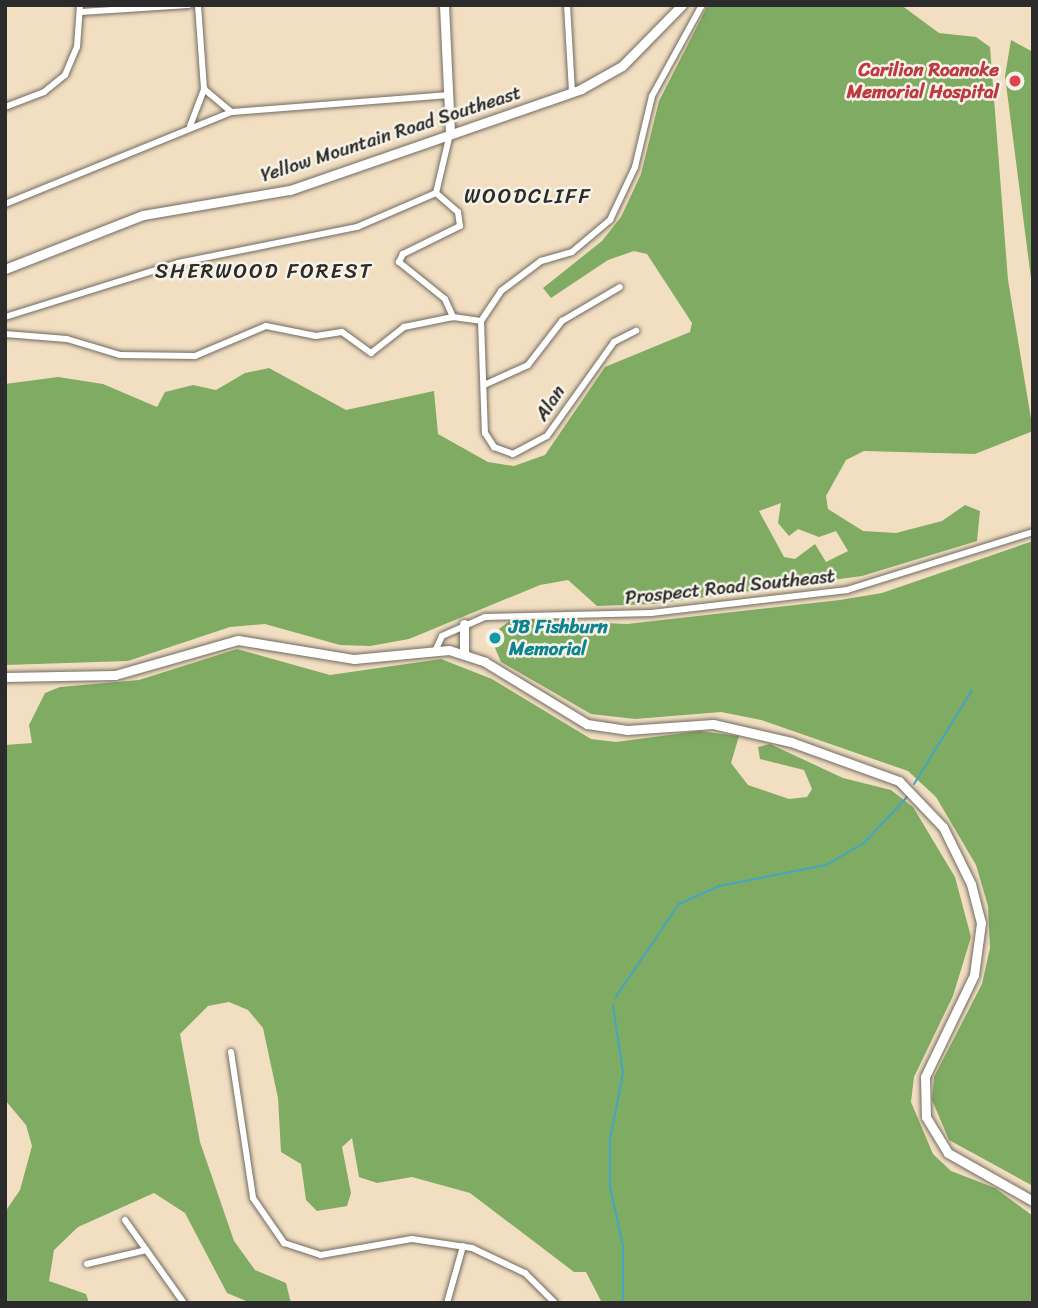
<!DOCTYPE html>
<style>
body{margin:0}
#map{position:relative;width:1038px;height:1308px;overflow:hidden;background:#f2dfc2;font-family:Sriracha,sans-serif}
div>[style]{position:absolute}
.forest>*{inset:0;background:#80ab62}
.stream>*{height:2px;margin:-1px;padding:0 1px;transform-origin:1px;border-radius:1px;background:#43a6c3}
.roads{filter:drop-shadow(0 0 2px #716a60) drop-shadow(0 0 2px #716a60)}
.street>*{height:6px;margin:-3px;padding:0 3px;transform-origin:3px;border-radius:3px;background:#fff}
.secondary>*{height:9px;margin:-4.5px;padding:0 4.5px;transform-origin:4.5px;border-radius:4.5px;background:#fff}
.dots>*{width:19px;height:19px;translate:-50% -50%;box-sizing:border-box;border:4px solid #f7f3e8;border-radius:50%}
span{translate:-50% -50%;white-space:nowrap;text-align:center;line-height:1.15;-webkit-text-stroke:5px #f7f3e8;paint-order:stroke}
.health-label{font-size:19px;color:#be3a42;font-weight:700}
.right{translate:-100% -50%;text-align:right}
.street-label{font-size:19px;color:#2b2b2b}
.culture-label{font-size:19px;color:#0d838f;font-weight:700}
.left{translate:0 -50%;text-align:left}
.neighbourhood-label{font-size:21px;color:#2b2b2b;letter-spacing:2px}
.frame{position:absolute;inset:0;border:7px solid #2b2b2b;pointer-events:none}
</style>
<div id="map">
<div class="forest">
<div style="clip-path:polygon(evenodd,708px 5px,901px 5px,939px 33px,976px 37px,990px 47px,1008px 280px,1033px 431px,975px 454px,864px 451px,846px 460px,826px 496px,828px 509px,863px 531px,896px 533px,942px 521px,965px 505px,980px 511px,977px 541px,862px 576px,653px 604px,597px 606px,568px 580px,540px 585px,409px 639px,370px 646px,340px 645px,265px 624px,230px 627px,128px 661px,5px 665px,5px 384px,58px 377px,103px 384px,157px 407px,165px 392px,193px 385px,216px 390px,245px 373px,269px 368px,346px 410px,434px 391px,438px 434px,488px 462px,514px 466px,545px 455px,605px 367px,690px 332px,692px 323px,647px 254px,634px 251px,608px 260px,551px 298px,543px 288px,602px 241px,621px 217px,641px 174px,659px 101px,708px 5px,781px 503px,778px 523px,789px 536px,798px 529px,819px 537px,836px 531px,848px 551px,826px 562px,815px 544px,795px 559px,784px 557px,759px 511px,781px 503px)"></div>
<div style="clip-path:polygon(1011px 40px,1033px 52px,1033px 294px,1005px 76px)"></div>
<div style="clip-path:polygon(1033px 541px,1033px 1186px,949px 1140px,932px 1100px,934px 1077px,982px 984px,990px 948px,988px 906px,976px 865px,936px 797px,908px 771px,761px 720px,721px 712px,635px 719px,591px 714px,501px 662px,490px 636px,512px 619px,627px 624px,840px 600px,882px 593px)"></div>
<div style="clip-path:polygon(237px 649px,330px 675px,441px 659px,492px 679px,591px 739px,616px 742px,699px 731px,739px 736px,731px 763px,748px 785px,789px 799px,807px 797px,812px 789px,804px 770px,760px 759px,758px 747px,770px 744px,843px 778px,891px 790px,913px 807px,955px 877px,971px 937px,953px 996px,914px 1077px,911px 1102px,933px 1154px,951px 1171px,995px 1188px,1033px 1216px,1033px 1303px,602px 1303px,586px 1272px,574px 1272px,470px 1193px,412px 1177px,377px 1183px,359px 1177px,352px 1138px,342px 1147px,351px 1193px,347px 1206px,317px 1211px,306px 1200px,301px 1164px,281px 1152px,278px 1098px,263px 1028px,248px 1010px,229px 1002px,208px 1006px,180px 1034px,200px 1142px,234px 1241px,255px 1270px,286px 1283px,291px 1303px,251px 1303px,227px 1293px,185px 1213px,154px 1193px,78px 1227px,54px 1250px,49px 1281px,86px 1294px,89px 1303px,5px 1303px,5px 1212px,20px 1190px,32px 1146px,26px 1125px,5px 1100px,5px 745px,32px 743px,29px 725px,45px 693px,60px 687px,139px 680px)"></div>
</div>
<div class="stream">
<div style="left:914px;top:784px;width:110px;rotate:-58.3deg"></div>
<div style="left:615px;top:998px;width:114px;rotate:-55.8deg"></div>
<div style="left:679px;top:904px;width:44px;rotate:-24.2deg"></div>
<div style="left:719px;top:886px;width:109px;rotate:-11.1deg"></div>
<div style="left:826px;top:865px;width:44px;rotate:-30.1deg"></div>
<div style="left:864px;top:843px;width:63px;rotate:-46.9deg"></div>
<div style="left:613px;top:1006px;width:68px;rotate:81.5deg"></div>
<div style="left:623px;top:1073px;width:67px;rotate:101.1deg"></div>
<div style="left:610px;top:1139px;width:48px;rotate:90deg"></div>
<div style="left:610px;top:1187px;width:60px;rotate:77.6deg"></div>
<div style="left:623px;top:1246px;width:57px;rotate:90deg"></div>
</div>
<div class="roads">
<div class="street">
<div style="left:567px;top:5px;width:87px;rotate:86.7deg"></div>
<div style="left:80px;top:12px;width:109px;rotate:-3.7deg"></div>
<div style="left:204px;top:89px;width:35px;rotate:40deg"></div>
<div style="left:5px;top:107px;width:42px;rotate:-21deg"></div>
<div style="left:44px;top:92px;width:27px;rotate:-39deg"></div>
<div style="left:65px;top:75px;width:30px;rotate:-67deg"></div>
<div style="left:77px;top:47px;width:42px;rotate:-85.9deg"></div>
<div style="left:190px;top:126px;width:40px;rotate:-69deg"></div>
<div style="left:204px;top:89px;width:84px;rotate:-94.1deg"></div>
<div style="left:436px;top:193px;width:29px;rotate:41deg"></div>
<div style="left:458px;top:212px;width:14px;rotate:82deg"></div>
<div style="left:460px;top:226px;width:64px;rotate:153.8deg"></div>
<div style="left:403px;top:254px;width:9px;rotate:117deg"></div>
<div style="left:399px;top:262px;width:59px;rotate:38.8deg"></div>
<div style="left:445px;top:299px;width:20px;rotate:66deg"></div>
<div style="left:436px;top:193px;width:61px;rotate:-76.7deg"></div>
<div style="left:5px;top:204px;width:245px;rotate:-22.1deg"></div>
<div style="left:232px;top:112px;width:218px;rotate:-4.5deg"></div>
<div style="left:5px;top:317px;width:181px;rotate:-17.3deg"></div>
<div style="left:178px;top:263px;width:183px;rotate:-11.4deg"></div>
<div style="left:357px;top:227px;width:86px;rotate:-23.3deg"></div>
<div style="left:453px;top:317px;width:28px;rotate:8deg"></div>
<div style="left:481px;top:321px;width:36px;rotate:-56deg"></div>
<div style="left:501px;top:291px;width:50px;rotate:-36.9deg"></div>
<div style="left:541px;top:261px;width:32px;rotate:-16deg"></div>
<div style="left:572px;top:252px;width:50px;rotate:-40.1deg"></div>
<div style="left:610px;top:220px;width:59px;rotate:-64.7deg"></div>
<div style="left:635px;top:167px;width:73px;rotate:-76.5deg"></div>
<div style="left:652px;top:96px;width:104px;rotate:-61.2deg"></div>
<div style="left:481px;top:321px;width:112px;rotate:88deg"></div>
<div style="left:485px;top:433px;width:17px;rotate:57deg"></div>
<div style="left:494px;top:447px;width:20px;rotate:20deg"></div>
<div style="left:513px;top:454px;width:38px;rotate:-28deg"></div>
<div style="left:547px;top:436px;width:115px;rotate:-54.5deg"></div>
<div style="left:614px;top:342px;width:25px;rotate:-27deg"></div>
<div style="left:5px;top:334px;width:62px;rotate:4.6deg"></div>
<div style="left:67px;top:339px;width:55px;rotate:16.8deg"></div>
<div style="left:120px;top:355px;width:75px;rotate:0.8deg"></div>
<div style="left:195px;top:356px;width:77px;rotate:-22.9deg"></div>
<div style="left:266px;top:326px;width:51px;rotate:11.3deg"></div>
<div style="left:316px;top:336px;width:26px;rotate:-9deg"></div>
<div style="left:342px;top:332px;width:36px;rotate:36deg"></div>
<div style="left:371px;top:353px;width:42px;rotate:-38.2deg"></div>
<div style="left:404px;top:327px;width:50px;rotate:-11.5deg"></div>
<div style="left:484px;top:385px;width:48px;rotate:-24.4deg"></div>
<div style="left:528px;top:365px;width:56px;rotate:-52.3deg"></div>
<div style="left:562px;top:321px;width:67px;rotate:-30.4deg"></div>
<div style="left:436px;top:649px;width:14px;rotate:-65deg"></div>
<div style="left:442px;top:636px;width:47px;rotate:-23.8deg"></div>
<div style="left:485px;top:617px;width:167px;rotate:-1.4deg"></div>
<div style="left:652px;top:613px;width:196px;rotate:-6.7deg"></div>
<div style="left:847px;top:590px;width:195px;rotate:-17.3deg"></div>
<div style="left:231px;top:1052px;width:148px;rotate:81.4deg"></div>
<div style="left:253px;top:1198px;width:55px;rotate:55.4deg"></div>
<div style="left:284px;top:1243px;width:39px;rotate:18deg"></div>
<div style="left:321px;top:1255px;width:92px;rotate:-10deg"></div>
<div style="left:412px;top:1239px;width:61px;rotate:8.5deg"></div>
<div style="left:472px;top:1248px;width:59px;rotate:25.3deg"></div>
<div style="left:525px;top:1273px;width:42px;rotate:45deg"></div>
<div style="left:125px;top:1220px;width:102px;rotate:54.6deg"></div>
<div style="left:87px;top:1264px;width:61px;rotate:-13.3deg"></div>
<div style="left:447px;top:1303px;width:59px;rotate:-74.3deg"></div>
</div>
<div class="secondary">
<div style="left:444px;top:5px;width:129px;rotate:87.3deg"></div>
<div style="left:5px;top:269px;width:148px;rotate:-21.4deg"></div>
<div style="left:143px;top:215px;width:149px;rotate:-9.7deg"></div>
<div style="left:290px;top:190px;width:308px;rotate:-19.1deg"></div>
<div style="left:581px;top:89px;width:47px;rotate:-29.3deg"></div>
<div style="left:622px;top:66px;width:86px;rotate:-45.5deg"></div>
<div style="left:464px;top:653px;width:29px;rotate:-90deg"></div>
<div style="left:5px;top:677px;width:110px;rotate:-1deg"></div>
<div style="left:115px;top:675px;width:128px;rotate:-15.9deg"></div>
<div style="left:238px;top:640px;width:118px;rotate:9.3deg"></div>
<div style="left:354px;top:659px;width:95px;rotate:-5.4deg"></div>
<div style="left:449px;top:650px;width:38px;rotate:18deg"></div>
<div style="left:485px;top:662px;width:119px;rotate:31.3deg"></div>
<div style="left:587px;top:724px;width:40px;rotate:8.5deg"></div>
<div style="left:627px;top:730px;width:86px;rotate:-4deg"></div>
<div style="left:713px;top:724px;width:80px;rotate:13deg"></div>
<div style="left:791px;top:742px;width:115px;rotate:19.9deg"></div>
<div style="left:899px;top:781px;width:64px;rotate:46.3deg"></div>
<div style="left:943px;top:827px;width:64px;rotate:63.8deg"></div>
<div style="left:971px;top:884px;width:40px;rotate:75.6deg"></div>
<div style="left:981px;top:923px;width:52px;rotate:97.7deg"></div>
<div style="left:974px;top:975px;width:113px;rotate:115.7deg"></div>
<div style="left:925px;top:1077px;width:40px;rotate:88.6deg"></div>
<div style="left:926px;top:1117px;width:42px;rotate:58.6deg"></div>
<div style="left:948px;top:1153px;width:98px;rotate:29.5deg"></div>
</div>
</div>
<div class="dots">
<div style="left:1015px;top:81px;background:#e0444e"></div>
<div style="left:495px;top:638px;background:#0f9aa8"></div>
</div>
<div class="health-label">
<span class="right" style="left:999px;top:81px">Carilion Roanoke<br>Memorial Hospital</span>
</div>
<div class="street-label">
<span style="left:391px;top:134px;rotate:-18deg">Yellow Mountain Road Southeast</span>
<span style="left:550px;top:403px;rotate:-57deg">Alan</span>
<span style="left:730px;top:587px;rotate:-6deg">Prospect Road Southeast</span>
</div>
<div class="culture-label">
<span class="left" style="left:509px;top:638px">JB Fishburn<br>Memorial</span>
</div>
<div class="neighbourhood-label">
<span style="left:528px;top:196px">WOODCLIFF</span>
<span style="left:264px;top:271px">SHERWOOD FOREST</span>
</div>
<div class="frame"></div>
</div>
